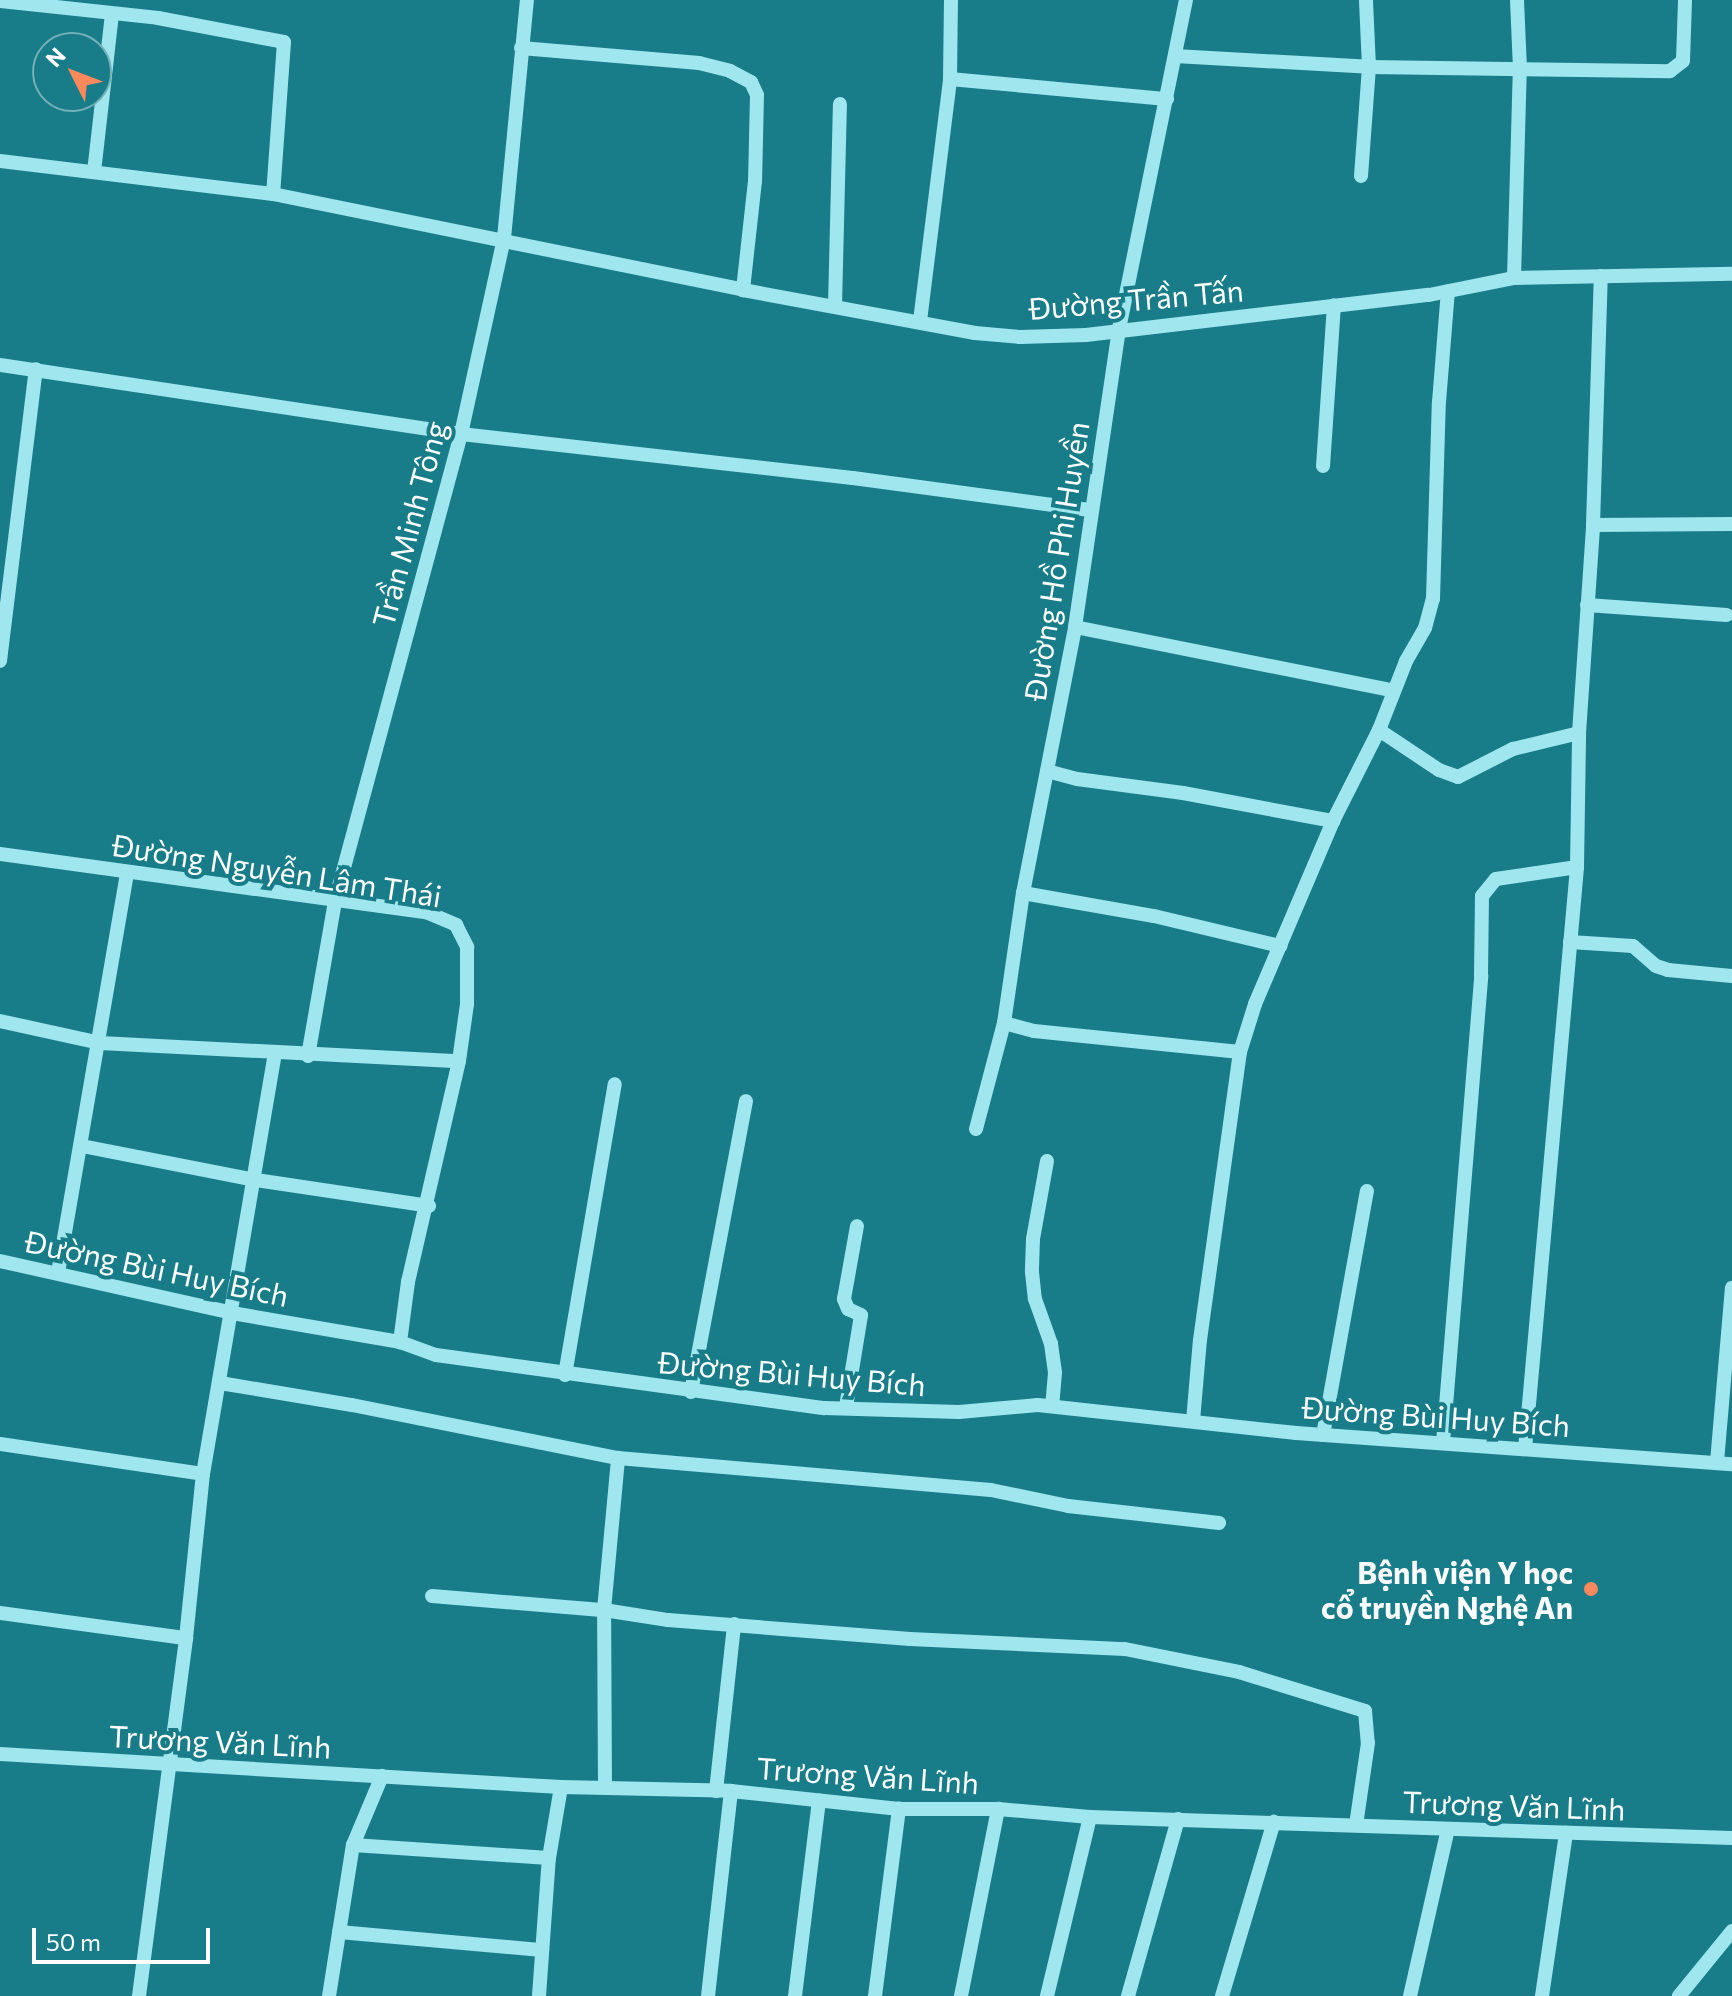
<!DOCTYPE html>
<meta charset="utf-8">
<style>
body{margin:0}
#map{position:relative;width:1732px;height:1996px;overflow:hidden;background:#187c89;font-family:Commissioner,sans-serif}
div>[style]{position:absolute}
.minor>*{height:14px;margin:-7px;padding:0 7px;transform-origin:7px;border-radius:7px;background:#a0e6ee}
.dots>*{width:22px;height:22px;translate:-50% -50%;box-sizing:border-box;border:4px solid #187c89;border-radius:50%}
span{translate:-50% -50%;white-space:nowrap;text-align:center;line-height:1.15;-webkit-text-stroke:8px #187c89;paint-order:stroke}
.street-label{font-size:30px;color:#fff}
.poi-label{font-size:30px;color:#fff;font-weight:700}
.right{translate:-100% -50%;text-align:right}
.north{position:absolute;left:32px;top:32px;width:80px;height:80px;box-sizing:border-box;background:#187c89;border:2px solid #74b0b8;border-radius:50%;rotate:312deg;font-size:22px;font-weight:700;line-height:32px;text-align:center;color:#fff}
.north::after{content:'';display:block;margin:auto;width:28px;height:36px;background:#ff885d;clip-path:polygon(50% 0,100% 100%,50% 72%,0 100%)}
.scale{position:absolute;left:32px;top:1928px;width:178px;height:36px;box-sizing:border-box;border:4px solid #fff;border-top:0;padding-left:10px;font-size:24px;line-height:28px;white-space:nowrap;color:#fff;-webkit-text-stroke:6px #187c89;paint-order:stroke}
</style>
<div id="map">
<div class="minor">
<div style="left:0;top:1px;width:159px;rotate:6.1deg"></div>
<div style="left:158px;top:18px;width:128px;rotate:10.8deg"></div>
<div style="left:284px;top:42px;width:152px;rotate:94.1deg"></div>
<div style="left:521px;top:48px;width:179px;rotate:4.8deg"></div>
<div style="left:699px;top:63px;width:32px;rotate:14deg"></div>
<div style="left:730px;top:71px;width:24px;rotate:28deg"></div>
<div style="left:751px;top:82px;width:14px;rotate:65deg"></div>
<div style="left:757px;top:95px;width:86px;rotate:91.3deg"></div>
<div style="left:755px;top:181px;width:110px;rotate:96.3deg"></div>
<div style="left:1175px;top:56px;width:194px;rotate:3.2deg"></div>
<div style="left:1369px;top:67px;width:301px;rotate:0.8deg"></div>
<div style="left:1670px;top:71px;width:16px;rotate:-38deg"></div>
<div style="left:1683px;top:61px;width:61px;rotate:-88.1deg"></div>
<div style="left:950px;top:79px;width:218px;rotate:5.3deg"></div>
<div style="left:0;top:161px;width:275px;rotate:6.9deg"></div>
<div style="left:273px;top:194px;width:480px;rotate:11.5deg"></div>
<div style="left:743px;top:290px;width:236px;rotate:10.5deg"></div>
<div style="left:975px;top:333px;width:45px;rotate:5.1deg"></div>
<div style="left:1020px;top:337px;width:66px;rotate:-1.7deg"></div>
<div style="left:1086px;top:335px;width:345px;rotate:-6.7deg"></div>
<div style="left:1429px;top:295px;width:87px;rotate:-11.3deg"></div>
<div style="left:1514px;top:278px;width:218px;rotate:-1.1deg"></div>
<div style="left:94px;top:172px;width:158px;rotate:-83.5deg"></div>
<div style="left:1361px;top:176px;width:109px;rotate:-85.8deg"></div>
<div style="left:1369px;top:67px;width:67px;rotate:-92.6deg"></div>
<div style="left:1514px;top:278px;width:209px;rotate:-88.4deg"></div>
<div style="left:1520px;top:69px;width:69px;rotate:-92.5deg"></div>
<div style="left:835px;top:306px;width:202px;rotate:-88.6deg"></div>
<div style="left:920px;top:321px;width:244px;rotate:-82.9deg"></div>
<div style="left:950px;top:79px;width:79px;rotate:-89.3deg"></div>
<div style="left:0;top:365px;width:466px;rotate:8.5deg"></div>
<div style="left:461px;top:434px;width:394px;rotate:6.4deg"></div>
<div style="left:853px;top:478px;width:239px;rotate:7.7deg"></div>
<div style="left:1323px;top:466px;width:161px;rotate:-86.1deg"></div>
<div style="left:1593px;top:525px;width:139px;rotate:-0.4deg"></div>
<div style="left:1587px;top:605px;width:140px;rotate:4.1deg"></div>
<div style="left:1075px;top:627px;width:325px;rotate:11.3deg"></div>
<div style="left:0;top:661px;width:294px;rotate:-83deg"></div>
<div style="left:1379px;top:730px;width:72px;rotate:33.7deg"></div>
<div style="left:1439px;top:770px;width:20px;rotate:20deg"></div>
<div style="left:1458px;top:777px;width:62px;rotate:-27deg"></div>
<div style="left:1513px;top:749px;width:68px;rotate:-13.6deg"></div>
<div style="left:1047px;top:771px;width:31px;rotate:15deg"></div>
<div style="left:1077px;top:779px;width:107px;rotate:7.5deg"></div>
<div style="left:1183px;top:793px;width:153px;rotate:10.6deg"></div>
<div style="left:0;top:854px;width:430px;rotate:7.8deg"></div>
<div style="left:426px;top:912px;width:33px;rotate:23deg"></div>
<div style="left:456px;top:925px;width:25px;rotate:63deg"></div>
<div style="left:467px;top:947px;width:57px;rotate:90deg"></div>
<div style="left:467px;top:1004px;width:58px;rotate:98deg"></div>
<div style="left:459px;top:1061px;width:227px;rotate:103deg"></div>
<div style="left:408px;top:1282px;width:61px;rotate:97.6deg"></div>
<div style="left:1023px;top:893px;width:133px;rotate:10deg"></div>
<div style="left:1154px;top:916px;width:130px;rotate:13.4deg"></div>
<div style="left:1570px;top:942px;width:63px;rotate:3.6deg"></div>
<div style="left:1633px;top:946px;width:30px;rotate:41deg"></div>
<div style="left:1656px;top:966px;width:13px;rotate:18deg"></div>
<div style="left:1668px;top:970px;width:64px;rotate:5.4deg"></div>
<div style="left:0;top:1021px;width:102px;rotate:12.4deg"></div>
<div style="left:100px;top:1043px;width:359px;rotate:2.9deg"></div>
<div style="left:1004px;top:1023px;width:31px;rotate:15deg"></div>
<div style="left:1034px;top:1031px;width:207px;rotate:5.8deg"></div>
<div style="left:308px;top:1056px;width:157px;rotate:-80.1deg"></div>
<div style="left:335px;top:901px;width:484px;rotate:-74.9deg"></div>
<div style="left:461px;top:434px;width:201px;rotate:-77.6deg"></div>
<div style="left:504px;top:238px;width:239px;rotate:-84.5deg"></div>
<div style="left:976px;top:1129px;width:110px;rotate:-75.2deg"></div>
<div style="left:1004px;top:1023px;width:131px;rotate:-81.7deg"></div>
<div style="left:1023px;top:893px;width:271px;rotate:-78.9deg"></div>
<div style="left:1075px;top:627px;width:301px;rotate:-81.6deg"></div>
<div style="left:1119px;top:329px;width:336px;rotate:-78.5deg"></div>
<div style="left:82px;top:1146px;width:177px;rotate:11.1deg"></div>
<div style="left:256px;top:1180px;width:175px;rotate:8.5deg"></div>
<div style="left:1047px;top:1161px;width:79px;rotate:100.2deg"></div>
<div style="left:1033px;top:1239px;width:33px;rotate:92deg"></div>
<div style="left:1032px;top:1272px;width:27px;rotate:84deg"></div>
<div style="left:1035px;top:1299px;width:48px;rotate:70.4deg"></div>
<div style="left:1051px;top:1344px;width:29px;rotate:82deg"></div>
<div style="left:1055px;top:1373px;width:33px;rotate:95deg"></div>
<div style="left:0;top:1261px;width:238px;rotate:12.6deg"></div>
<div style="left:232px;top:1313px;width:170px;rotate:9.8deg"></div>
<div style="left:400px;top:1342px;width:38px;rotate:20deg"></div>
<div style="left:436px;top:1355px;width:392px;rotate:7.8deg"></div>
<div style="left:824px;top:1408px;width:135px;rotate:1.7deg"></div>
<div style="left:959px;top:1412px;width:79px;rotate:-5.1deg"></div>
<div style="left:1038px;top:1405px;width:260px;rotate:6.2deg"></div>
<div style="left:1296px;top:1433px;width:437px;rotate:4.1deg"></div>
<div style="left:58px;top:1273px;width:406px;rotate:-80.2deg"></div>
<div style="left:565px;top:1375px;width:295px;rotate:-80.3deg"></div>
<div style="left:220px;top:1383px;width:134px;rotate:9.5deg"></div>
<div style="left:352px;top:1405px;width:271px;rotate:11.3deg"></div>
<div style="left:618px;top:1458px;width:374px;rotate:4.9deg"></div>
<div style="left:991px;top:1490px;width:79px;rotate:11.7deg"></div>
<div style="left:1068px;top:1506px;width:152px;rotate:6.4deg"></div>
<div style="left:691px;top:1392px;width:296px;rotate:-79.3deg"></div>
<div style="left:846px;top:1407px;width:93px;rotate:-80.7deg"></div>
<div style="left:861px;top:1315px;width:14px;rotate:-155deg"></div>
<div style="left:848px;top:1309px;width:11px;rotate:-112deg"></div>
<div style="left:844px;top:1299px;width:74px;rotate:-79.9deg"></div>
<div style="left:1193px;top:1421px;width:81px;rotate:-85.1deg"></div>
<div style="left:1200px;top:1340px;width:291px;rotate:-82.1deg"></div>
<div style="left:1240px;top:1052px;width:50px;rotate:-72.6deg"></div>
<div style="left:1255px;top:1004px;width:199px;rotate:-66.9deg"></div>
<div style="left:1333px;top:821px;width:102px;rotate:-63.2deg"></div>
<div style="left:1379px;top:730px;width:74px;rotate:-68.6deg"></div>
<div style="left:1406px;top:661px;width:38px;rotate:-60deg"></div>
<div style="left:1425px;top:628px;width:30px;rotate:-75deg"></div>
<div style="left:1433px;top:599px;width:197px;rotate:-88.3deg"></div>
<div style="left:1439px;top:402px;width:111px;rotate:-85.4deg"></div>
<div style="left:1323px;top:1435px;width:248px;rotate:-79.8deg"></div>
<div style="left:1443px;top:1442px;width:468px;rotate:-85.3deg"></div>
<div style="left:1481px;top:976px;width:80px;rotate:-89.3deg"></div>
<div style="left:1482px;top:896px;width:22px;rotate:-51deg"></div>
<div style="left:1496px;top:879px;width:82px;rotate:-8.4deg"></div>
<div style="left:0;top:1444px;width:205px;rotate:8.4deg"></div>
<div style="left:1525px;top:1449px;width:584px;rotate:-84.89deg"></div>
<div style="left:1577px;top:867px;width:134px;rotate:-89.1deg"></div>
<div style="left:1579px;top:733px;width:208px;rotate:-86.1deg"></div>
<div style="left:1593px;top:525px;width:249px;rotate:-88.2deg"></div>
<div style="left:1717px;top:1462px;width:175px;rotate:-85.1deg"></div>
<div style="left:432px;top:1596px;width:173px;rotate:4.7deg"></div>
<div style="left:604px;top:1610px;width:65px;rotate:8.9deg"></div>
<div style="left:668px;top:1620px;width:243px;rotate:4.5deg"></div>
<div style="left:910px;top:1639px;width:215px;rotate:2.7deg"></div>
<div style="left:1125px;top:1649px;width:116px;rotate:11.4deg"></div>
<div style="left:1239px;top:1672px;width:132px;rotate:17.2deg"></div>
<div style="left:1365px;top:1711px;width:32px;rotate:85deg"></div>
<div style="left:1368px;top:1743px;width:83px;rotate:98.3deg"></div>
<div style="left:0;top:1613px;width:188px;rotate:7.7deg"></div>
<div style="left:0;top:1754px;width:562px;rotate:3.37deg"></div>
<div style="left:561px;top:1787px;width:170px;rotate:1.3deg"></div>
<div style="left:731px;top:1791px;width:169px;rotate:6.1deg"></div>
<div style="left:899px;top:1809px;width:99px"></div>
<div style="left:998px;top:1809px;width:92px;rotate:5deg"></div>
<div style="left:1090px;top:1817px;width:642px;rotate:1.87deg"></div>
<div style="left:605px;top:1786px;width:176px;rotate:-90.3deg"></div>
<div style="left:604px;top:1610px;width:153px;rotate:-84.7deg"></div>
<div style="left:716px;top:1791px;width:168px;rotate:-83.8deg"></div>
<div style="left:353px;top:1845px;width:196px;rotate:3.8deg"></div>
<div style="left:339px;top:1932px;width:204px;rotate:5.1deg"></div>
<div style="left:139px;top:1996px;width:361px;rotate:-82.5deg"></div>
<div style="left:186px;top:1638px;width:165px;rotate:-84.1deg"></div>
<div style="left:203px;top:1474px;width:426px;rotate:-80.3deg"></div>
<div style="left:329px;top:1996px;width:153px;rotate:-81deg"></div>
<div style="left:353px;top:1845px;width:75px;rotate:-67.2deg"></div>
<div style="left:539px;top:1996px;width:138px;rotate:-85.9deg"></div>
<div style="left:549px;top:1858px;width:72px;rotate:-80.4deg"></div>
<div style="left:708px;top:1996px;width:206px;rotate:-83.6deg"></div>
<div style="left:795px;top:1996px;width:197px;rotate:-83deg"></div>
<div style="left:875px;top:1996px;width:189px;rotate:-82.7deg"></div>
<div style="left:961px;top:1996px;width:191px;rotate:-78.8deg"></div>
<div style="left:1047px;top:1996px;width:184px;rotate:-76.5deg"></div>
<div style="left:1128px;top:1996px;width:184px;rotate:-74.2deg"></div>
<div style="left:1222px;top:1996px;width:182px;rotate:-73.4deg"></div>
<div style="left:1410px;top:1996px;width:171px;rotate:-77.2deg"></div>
<div style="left:1542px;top:1996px;width:165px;rotate:-81.6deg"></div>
<div style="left:1679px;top:1996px;width:84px;rotate:-50.8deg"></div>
</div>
<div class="dots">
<div style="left:1591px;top:1589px;background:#ff885d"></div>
</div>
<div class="street-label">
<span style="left:1136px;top:299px;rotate:-5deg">Đường Trần Tấn</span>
<span style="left:409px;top:524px;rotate:-75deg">Trần Minh Tông</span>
<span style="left:1056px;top:561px;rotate:-81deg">Đường Hồ Phi Huyền</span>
<span style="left:277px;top:870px;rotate:9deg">Đường Nguyễn Lâm Thái</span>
<span style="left:157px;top:1268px;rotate:12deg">Đường Bùi Huy Bích</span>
<span style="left:792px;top:1373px;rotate:5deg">Đường Bùi Huy Bích</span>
<span style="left:1436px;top:1416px;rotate:4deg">Đường Bùi Huy Bích</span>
<span style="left:220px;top:1741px;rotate:3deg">Trương Văn Lĩnh</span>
<span style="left:868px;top:1775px;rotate:4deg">Trương Văn Lĩnh</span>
<span style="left:1514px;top:1805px;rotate:2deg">Trương Văn Lĩnh</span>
</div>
<div class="poi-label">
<span class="right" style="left:1573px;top:1589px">Bệnh viện Y học<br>cổ truyền Nghệ An</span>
</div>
<div class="north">N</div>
<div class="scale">50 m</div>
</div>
